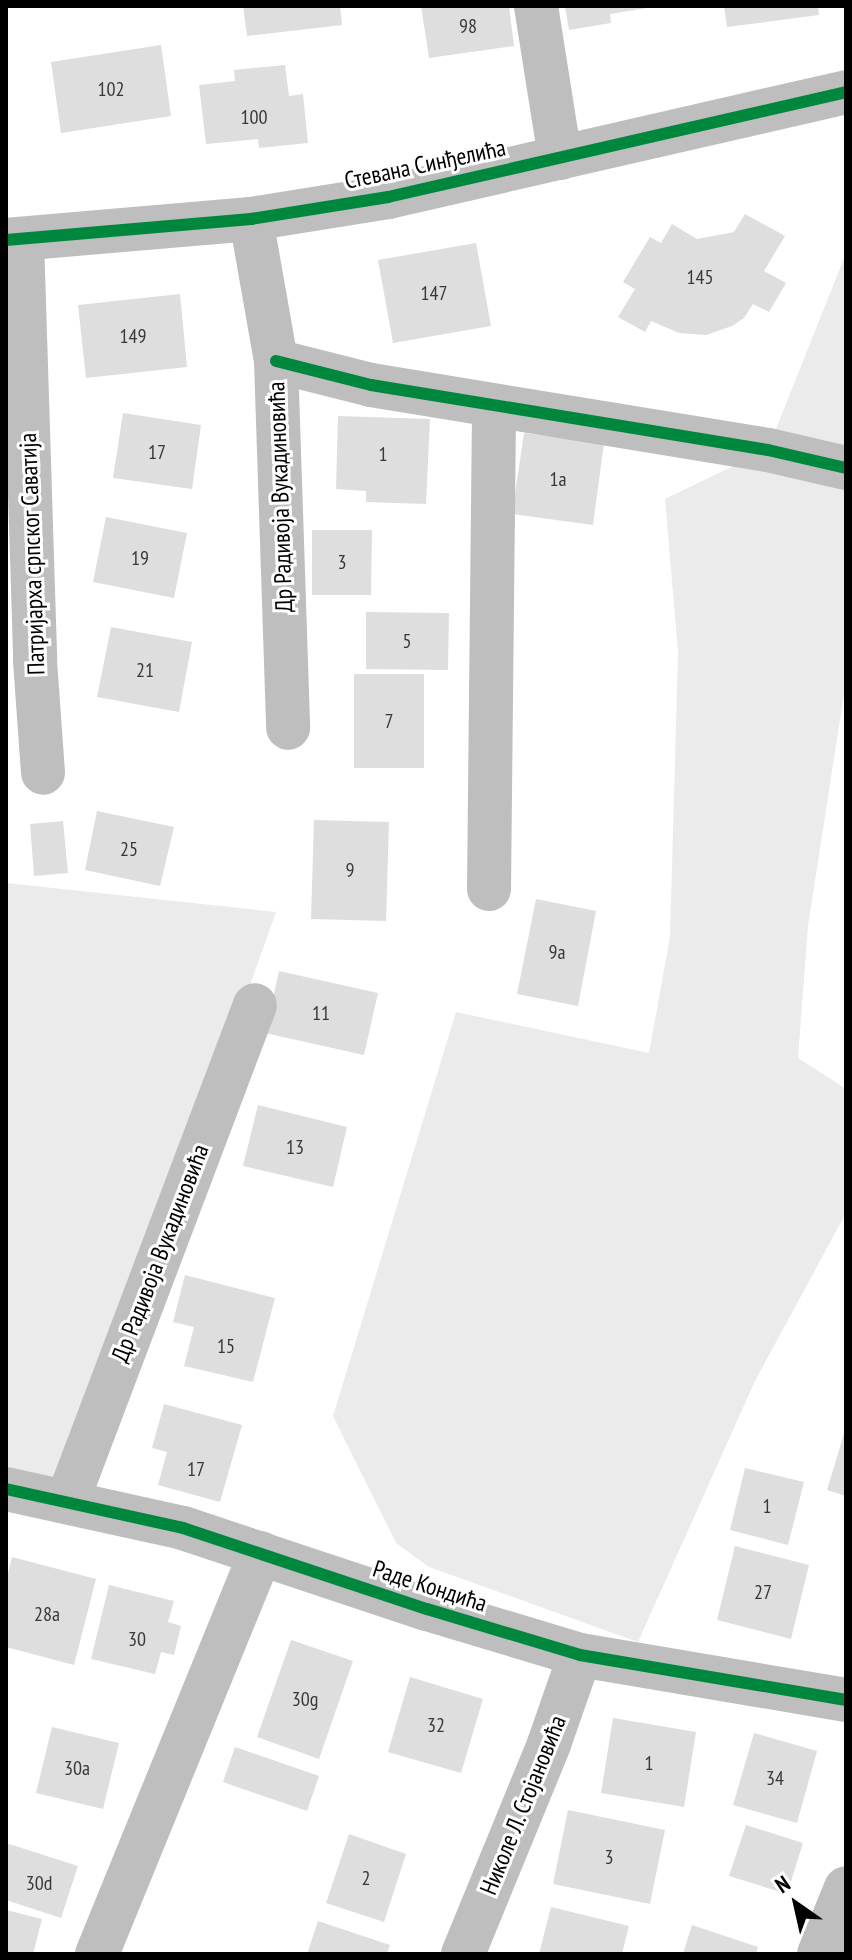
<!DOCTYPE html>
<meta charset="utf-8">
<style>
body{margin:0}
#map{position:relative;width:852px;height:1960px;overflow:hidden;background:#fff;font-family:"PT Sans Narrow",sans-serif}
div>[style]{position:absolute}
.green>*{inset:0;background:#ebebeb}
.building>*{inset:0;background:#dedede}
.minor>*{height:44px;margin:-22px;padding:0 22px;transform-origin:22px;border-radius:22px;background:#bebebe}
.cycleway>*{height:12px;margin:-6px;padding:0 6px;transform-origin:6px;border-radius:6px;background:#00873e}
span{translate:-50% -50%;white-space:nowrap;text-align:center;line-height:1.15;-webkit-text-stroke:6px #fff;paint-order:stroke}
.number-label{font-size:20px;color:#383838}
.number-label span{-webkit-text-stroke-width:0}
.street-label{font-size:24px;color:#000}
.frame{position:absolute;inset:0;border:8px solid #000;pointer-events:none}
.north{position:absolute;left:756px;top:1864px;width:80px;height:80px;-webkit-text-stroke:6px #fff;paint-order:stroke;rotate:326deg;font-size:22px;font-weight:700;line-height:32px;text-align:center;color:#000}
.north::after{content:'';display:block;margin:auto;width:28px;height:36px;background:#000;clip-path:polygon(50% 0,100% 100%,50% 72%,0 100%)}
</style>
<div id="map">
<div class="green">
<div style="clip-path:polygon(846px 253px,846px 681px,808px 926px,798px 1058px,846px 1089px,846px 1213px,755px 1381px,638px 1642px,429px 1567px,396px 1543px,333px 1416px,456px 1012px,649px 1053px,670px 937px,678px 652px,665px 499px,768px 449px)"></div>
<div style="clip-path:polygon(6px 883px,276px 912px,67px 1502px,6px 1492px)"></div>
</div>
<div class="building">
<div style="clip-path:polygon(243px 6px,340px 6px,342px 25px,247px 36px)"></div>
<div style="clip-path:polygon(421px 6px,509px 6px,514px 46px,429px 58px)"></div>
<div style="clip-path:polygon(565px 6px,647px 6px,647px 8px,610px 14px,611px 23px,569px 30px)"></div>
<div style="clip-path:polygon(724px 6px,818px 6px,819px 15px,727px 27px)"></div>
<div style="clip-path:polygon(161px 45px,171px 116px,61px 133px,51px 62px)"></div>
<div style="clip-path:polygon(285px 65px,289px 96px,303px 94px,308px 143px,259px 148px,258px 139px,206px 144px,199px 85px,235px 81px,234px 70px)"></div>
<div style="clip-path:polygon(745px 214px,785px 236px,764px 271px,786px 283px,769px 312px,753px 304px,744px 318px,732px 326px,706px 335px,679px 333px,651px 321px,645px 332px,618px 317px,635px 289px,623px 282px,650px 237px,661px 243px,672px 224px,697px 239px,734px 232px)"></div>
<div style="clip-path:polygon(476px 243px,491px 326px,393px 343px,378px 260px)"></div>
<div style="clip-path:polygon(180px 294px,187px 367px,86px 378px,78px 305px)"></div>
<div style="clip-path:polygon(123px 413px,201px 425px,192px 489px,113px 478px)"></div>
<div style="clip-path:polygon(338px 416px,430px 419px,426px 504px,366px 502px,366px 491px,336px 489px)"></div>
<div style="clip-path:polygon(524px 433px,604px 443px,593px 525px,512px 514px)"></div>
<div style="clip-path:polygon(106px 517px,187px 533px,174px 598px,93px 582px)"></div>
<div style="clip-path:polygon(312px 530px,372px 530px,371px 595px,312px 595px)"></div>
<div style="clip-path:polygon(366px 612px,449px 613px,448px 670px,366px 669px)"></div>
<div style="clip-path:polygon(111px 627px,192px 642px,179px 712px,97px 697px)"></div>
<div style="clip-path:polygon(354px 674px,424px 674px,424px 768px,354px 768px)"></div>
<div style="clip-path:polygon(97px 811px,174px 827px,160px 886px,85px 870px)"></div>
<div style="clip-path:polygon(314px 820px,389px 822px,386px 921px,311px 919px)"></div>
<div style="clip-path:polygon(63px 821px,68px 873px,34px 876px,30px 824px)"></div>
<div style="clip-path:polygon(536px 899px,596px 911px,578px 1006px,517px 994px)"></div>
<div style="clip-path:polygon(279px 971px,378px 993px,364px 1055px,265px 1033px)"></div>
<div style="clip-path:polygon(258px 1105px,347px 1127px,333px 1187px,243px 1166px)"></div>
<div style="clip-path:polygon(185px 1275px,275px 1298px,253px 1382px,184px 1366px,194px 1327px,173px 1322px)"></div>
<div style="clip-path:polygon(164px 1404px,242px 1425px,220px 1502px,158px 1485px,167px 1452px,152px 1448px)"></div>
<div style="clip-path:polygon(846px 1427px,846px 1496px,827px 1490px)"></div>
<div style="clip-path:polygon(745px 1468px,804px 1482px,788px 1545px,730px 1530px)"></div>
<div style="clip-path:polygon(735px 1546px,809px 1565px,791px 1639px,717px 1620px)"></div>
<div style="clip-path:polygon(12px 1557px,96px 1579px,74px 1665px,6px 1647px,6px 1581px)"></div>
<div style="clip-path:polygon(109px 1585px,174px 1601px,168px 1622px,181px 1626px,174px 1655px,161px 1652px,155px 1674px,91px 1659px)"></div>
<div style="clip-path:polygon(291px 1640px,353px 1661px,319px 1759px,257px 1737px)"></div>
<div style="clip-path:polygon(410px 1677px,483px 1699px,461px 1773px,388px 1752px)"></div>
<div style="clip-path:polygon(613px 1718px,696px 1732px,684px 1807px,601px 1793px)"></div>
<div style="clip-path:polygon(52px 1727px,119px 1743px,103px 1809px,36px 1793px)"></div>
<div style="clip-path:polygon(754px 1733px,817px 1751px,797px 1823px,733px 1805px)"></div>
<div style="clip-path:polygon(235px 1747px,319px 1776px,307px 1811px,223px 1782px)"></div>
<div style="clip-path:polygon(568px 1810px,665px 1830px,650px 1904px,553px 1884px)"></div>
<div style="clip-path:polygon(746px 1825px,803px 1843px,787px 1894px,729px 1876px)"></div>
<div style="clip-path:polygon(349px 1834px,406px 1854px,384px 1922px,326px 1903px)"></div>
<div style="clip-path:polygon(6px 1843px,78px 1866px,61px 1918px,6px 1900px)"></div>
<div style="clip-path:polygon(551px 1907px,629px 1926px,622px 1954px,539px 1954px)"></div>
<div style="clip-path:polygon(6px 1910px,42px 1919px,33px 1954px,6px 1954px)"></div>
<div style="clip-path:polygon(318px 1921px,390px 1945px,387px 1954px,307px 1954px)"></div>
<div style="clip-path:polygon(692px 1925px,758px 1947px,756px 1954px,683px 1954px)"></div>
</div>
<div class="minor">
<div style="left:536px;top:6px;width:154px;rotate:81deg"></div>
<div style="left:251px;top:219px;width:144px;rotate:80deg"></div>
<div style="left:276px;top:361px;width:367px;rotate:88.1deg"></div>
<div style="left:22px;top:239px;width:422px;rotate:88.2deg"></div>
<div style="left:35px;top:661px;width:112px;rotate:85.9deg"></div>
<div style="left:6px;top:240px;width:246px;rotate:-4.9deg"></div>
<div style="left:251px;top:219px;width:139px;rotate:-9.1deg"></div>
<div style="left:388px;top:197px;width:470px;rotate:-12.9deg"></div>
<div style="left:276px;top:361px;width:98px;rotate:14.2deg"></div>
<div style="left:371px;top:385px;width:402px;rotate:9.3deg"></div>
<div style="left:768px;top:450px;width:80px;rotate:13deg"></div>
<div style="left:489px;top:889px;width:482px;rotate:-89.4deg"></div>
<div style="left:6px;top:1489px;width:181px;rotate:12.4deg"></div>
<div style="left:183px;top:1528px;width:257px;rotate:18.4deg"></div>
<div style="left:427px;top:1609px;width:160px;rotate:16.7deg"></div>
<div style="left:580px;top:1655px;width:270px;rotate:9.6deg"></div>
<div style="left:67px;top:1502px;width:531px;rotate:-69.28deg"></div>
<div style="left:97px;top:1954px;width:433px;rotate:-67.8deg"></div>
<div style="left:463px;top:1954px;width:227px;rotate:-67.7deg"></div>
<div style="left:549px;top:1744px;width:94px;rotate:-70.8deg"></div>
<div style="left:819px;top:1954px;width:71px;rotate:-67.8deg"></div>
</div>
<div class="cycleway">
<div style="left:6px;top:240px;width:246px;rotate:-4.9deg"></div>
<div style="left:251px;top:219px;width:139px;rotate:-9.1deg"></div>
<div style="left:388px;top:197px;width:470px;rotate:-12.9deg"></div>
<div style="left:276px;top:361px;width:98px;rotate:14.2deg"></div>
<div style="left:371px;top:385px;width:402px;rotate:9.3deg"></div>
<div style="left:768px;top:450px;width:80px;rotate:13deg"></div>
<div style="left:6px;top:1489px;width:181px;rotate:12.4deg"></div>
<div style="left:183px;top:1528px;width:257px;rotate:18.4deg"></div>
<div style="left:427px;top:1609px;width:160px;rotate:16.7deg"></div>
<div style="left:580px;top:1655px;width:270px;rotate:9.6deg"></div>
</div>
<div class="number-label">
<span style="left:468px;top:26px">98</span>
<span style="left:111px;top:89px">102</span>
<span style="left:254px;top:117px">100</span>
<span style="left:700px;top:277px">145</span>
<span style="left:434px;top:293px">147</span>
<span style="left:133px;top:336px">149</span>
<span style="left:157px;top:452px">17</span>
<span style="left:383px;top:454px">1</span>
<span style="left:558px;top:479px">1a</span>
<span style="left:140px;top:558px">19</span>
<span style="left:342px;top:562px">3</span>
<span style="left:407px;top:641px">5</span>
<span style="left:145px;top:670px">21</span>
<span style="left:389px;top:721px">7</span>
<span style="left:129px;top:849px">25</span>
<span style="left:350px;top:870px">9</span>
<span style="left:557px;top:952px">9a</span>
<span style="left:321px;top:1013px">11</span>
<span style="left:295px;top:1147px">13</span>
<span style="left:226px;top:1346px">15</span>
<span style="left:196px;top:1469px">17</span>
<span style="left:767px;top:1506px">1</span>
<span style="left:763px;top:1592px">27</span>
<span style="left:47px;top:1614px">28a</span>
<span style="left:137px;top:1639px">30</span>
<span style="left:305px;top:1699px">30g</span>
<span style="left:436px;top:1725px">32</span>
<span style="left:649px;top:1763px">1</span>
<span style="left:77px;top:1768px">30a</span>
<span style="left:775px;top:1778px">34</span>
<span style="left:609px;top:1857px">3</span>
<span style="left:366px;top:1878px">2</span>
<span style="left:39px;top:1883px">30d</span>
</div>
<div class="street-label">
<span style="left:425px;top:164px;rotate:-12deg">Стевана Синђелића</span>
<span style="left:280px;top:497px;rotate:-92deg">Др Радивоја Вукадиновића</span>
<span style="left:32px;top:554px;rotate:-92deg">Патријарха српског Саватија</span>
<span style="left:160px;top:1253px;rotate:-69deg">Др Радивоја Вукадиновића</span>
<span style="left:430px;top:1586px;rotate:18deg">Раде Кондића</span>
<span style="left:523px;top:1805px;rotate:-68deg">Николе Л. Стојановића</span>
</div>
<div class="frame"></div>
<div class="north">N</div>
</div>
